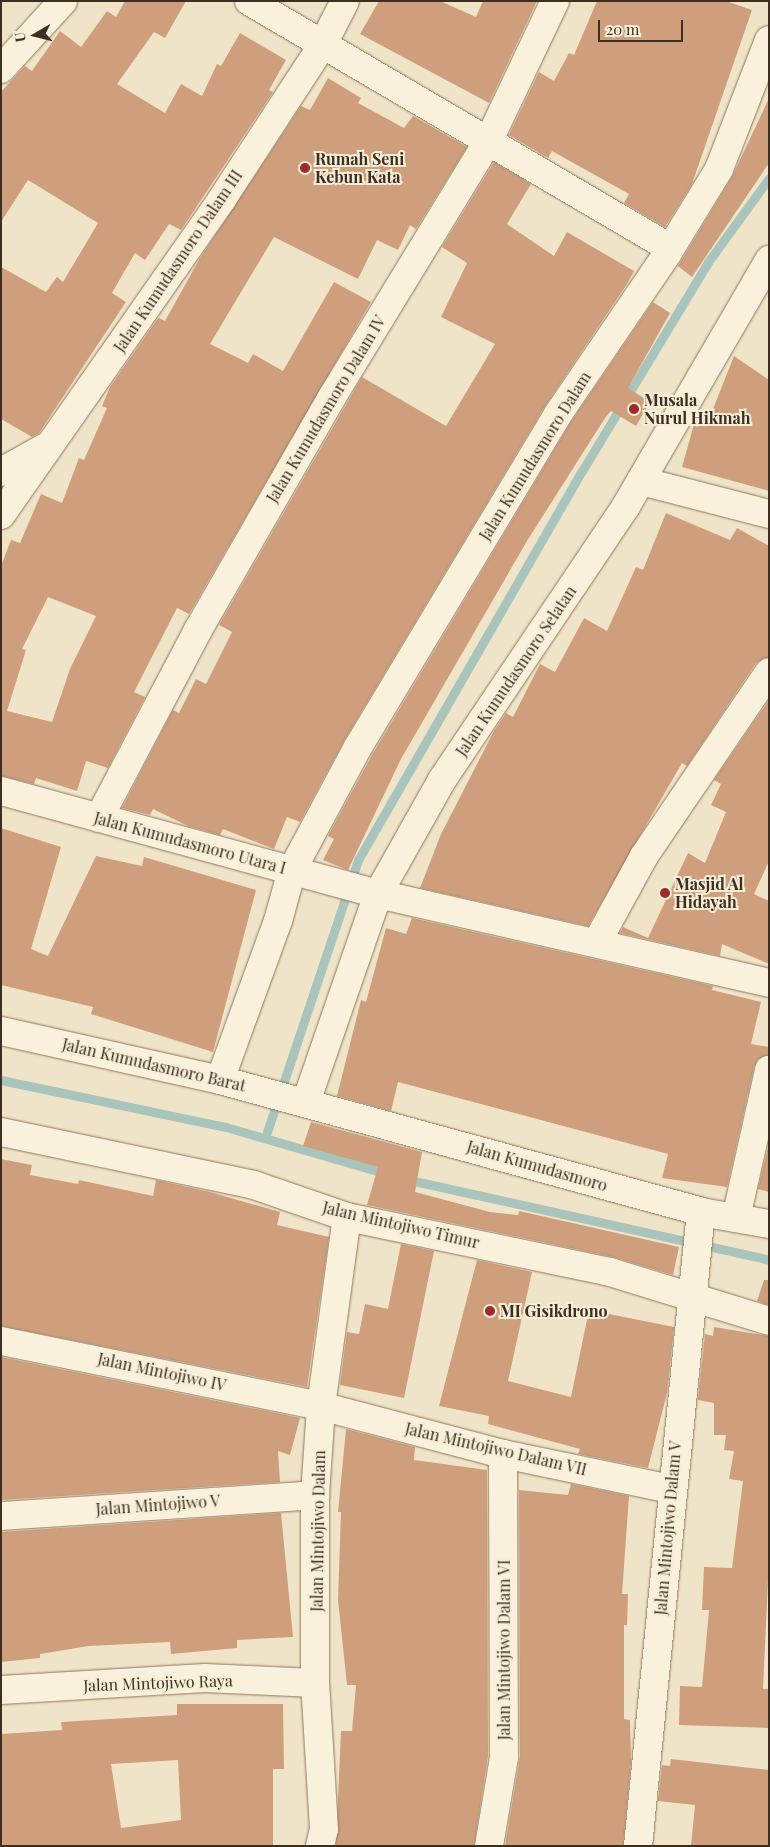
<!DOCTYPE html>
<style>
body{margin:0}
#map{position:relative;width:770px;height:1847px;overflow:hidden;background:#f0e4c8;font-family:"Playfair Display",serif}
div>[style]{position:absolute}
.stream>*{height:9px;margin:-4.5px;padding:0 4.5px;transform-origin:4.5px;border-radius:4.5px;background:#a9c4bc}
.building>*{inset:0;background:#cf9f7d}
.roads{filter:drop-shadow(0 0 1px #8d765c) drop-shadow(0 0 1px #8d765c)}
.minor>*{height:28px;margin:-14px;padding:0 14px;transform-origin:14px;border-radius:14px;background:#faf1dc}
.dots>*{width:14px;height:14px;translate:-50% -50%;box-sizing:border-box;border:2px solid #f7eed8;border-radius:50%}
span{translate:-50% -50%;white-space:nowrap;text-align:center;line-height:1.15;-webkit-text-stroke:4px #f7eed8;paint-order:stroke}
.poi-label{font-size:16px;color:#3d2e20;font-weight:700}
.left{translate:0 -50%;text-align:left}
.street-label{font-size:16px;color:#3d2e20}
.frame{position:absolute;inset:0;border:2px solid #3d2e20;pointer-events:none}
.north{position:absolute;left:10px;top:10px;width:50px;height:50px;-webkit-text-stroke:4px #f7eed8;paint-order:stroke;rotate:262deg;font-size:14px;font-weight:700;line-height:20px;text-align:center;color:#3d2e20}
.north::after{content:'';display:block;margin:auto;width:18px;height:22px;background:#3d2e20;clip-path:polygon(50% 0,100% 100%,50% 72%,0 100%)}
.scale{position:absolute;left:598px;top:20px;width:85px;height:22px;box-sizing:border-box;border:2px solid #3d2e20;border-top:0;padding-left:6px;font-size:15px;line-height:18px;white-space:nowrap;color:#3d2e20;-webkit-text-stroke:4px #f7eed8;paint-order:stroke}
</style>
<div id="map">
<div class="stream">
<div style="left:1px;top:1080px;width:230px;rotate:11.8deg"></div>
<div style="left:226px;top:1127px;width:169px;rotate:16.2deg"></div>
<div style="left:265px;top:1138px;width:293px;rotate:-71.5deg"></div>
<div style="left:358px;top:860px;width:449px;rotate:-60.1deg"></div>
<div style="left:582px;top:471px;width:244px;rotate:-58.9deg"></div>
<div style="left:708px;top:262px;width:104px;rotate:-54deg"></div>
<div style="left:405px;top:1179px;width:373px;rotate:12.5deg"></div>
</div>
<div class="building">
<div style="clip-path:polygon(125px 1px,186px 1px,165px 38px,154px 32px,117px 84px,165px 113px,181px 84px,202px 96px,217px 64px,221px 66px,240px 33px,286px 60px,269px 90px,273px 92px,181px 230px,169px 224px,145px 260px,135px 253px,112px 293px,126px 302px,39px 433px,32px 437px,1px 419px,1px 267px,46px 292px,57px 277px,63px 282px,98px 223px,28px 180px,1px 222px,1px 92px,25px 66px,32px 71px,60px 31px,81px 47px,107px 11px,116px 17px)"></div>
<div style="clip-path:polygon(379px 1px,440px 1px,476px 17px,483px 1px,537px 1px,489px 103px,360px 34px)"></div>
<div style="clip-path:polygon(597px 1px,726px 1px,752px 10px,692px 184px,665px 227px,624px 203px,629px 194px,552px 151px,548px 158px,509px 135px,539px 72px,554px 81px,569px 53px,574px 55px)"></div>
<div style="clip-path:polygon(evenodd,328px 78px,361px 98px,358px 103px,404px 128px,413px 116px,467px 147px,416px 229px,410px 225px,398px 250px,377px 240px,358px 279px,274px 237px,210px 344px,248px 363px,253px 354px,283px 371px,334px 282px,371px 302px,189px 614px,177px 608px,134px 692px,145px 697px,108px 768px,86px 761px,77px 791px,36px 778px,34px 784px,1px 776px,1px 566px,11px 540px,20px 543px,41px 494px,62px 503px,79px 458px,84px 460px,107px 408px,102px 406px,110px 387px,156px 321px,159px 318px,165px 321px,200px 258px,301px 106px,310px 110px,328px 78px,48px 597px,96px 616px,70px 669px,52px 722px,7px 711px,26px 650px,22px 649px,48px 597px)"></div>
<div style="clip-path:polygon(769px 98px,769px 163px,692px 277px,678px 266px,732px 177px)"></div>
<div style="clip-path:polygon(494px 162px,531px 184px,507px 224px,554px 256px,567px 232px,634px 271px,627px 284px,545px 406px,345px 739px,300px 822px,287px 817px,274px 849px,223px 829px,220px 835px,188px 826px,153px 809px,150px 815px,122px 808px,173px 710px,179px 713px,196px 679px,206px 684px,232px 632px,219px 625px,362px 377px,446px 426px,495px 344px,441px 317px,467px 263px,442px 247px)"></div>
<div style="clip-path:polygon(653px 302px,670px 313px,628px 388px,650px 402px,636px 426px,611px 411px,605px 418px,527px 541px,401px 759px,348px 870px,323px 860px,334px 839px,328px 836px,372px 755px,571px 422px)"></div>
<div style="clip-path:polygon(734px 356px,769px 380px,769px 491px,682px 467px,696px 417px,709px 419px)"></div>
<div style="clip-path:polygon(666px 513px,730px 540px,737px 528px,769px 546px,769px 657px,756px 663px,687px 766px,682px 763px,588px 926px,420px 888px,441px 834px,494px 731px,506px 713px,513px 717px,540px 664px,555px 672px,584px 618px,607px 631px,636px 567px,643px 570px)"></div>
<div style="clip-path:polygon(769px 700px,769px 861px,754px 894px,769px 901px,769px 964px,722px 944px,720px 956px,620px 933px,623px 927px,648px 938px,688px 853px,705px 863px,726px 812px,711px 805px,721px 784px,714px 780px)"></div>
<div style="clip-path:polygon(1px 828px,61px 847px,31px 949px,48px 956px,96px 856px,142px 866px,144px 857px,256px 890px,213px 1052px,91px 1014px,93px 1007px,1px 985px)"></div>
<div style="clip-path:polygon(412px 918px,713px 986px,712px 990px,761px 1002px,751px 1044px,769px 1047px,769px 1055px,758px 1059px,754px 1067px,727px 1187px,662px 1178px,668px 1154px,398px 1082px,391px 1111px,337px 1096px,361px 1000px,366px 1002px,386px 928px,406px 934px)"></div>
<div style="clip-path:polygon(311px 1122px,422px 1152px,415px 1192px,490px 1212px,518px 1215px,519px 1211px,679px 1247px,673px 1275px,613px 1257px,367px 1205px,378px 1167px,303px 1146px)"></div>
<div style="clip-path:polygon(769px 1143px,769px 1192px,758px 1189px)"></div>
<div style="clip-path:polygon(1px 1159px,32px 1165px,30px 1175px,78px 1184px,79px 1180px,153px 1196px,156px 1180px,210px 1192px,280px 1212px,277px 1225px,329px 1237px,307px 1387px,1px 1326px)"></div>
<div style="clip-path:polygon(401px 1244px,434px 1251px,404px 1398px,340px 1385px,347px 1332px,359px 1334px,365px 1304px,388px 1309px)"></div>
<div style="clip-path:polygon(477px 1260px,532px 1272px,508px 1381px,571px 1397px,589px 1310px,674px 1327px,667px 1393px,648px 1468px,578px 1454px,580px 1449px,488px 1424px,489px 1416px,439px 1406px)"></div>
<div style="clip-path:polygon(764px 1280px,769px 1280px,769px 1305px,757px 1301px)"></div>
<div style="clip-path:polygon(714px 1327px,769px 1336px,769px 1559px,763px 1689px,769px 1689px,769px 1728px,679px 1725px,680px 1686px,702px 1687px,709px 1610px,702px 1610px,704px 1567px,732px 1568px,743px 1481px,729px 1479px,734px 1451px,724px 1450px,726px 1435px,714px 1435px,714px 1403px,698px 1400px,705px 1334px,713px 1336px)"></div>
<div style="clip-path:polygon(1px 1357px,300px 1418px,290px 1455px,278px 1451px,280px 1482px,1px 1500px)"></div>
<div style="clip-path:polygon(346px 1429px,415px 1447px,414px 1460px,487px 1470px,488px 1756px,474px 1846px,336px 1846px,341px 1731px,352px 1731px,356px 1685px,347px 1685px,338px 1600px,341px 1512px,338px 1512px)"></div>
<div style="clip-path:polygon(571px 1484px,629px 1496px,622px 1594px,628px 1594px,627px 1625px,624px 1625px,624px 1719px,630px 1720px,631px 1762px,623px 1846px,505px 1846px,520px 1757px,519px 1490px,568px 1495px)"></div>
<div style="clip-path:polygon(281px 1513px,293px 1637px,237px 1640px,237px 1648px,171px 1654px,170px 1642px,89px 1646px,40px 1654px,40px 1658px,1px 1662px,1px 1532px)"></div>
<div style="clip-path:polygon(evenodd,177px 1704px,283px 1704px,284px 1769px,273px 1769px,273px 1846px,1px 1846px,1px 1734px,62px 1730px,61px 1722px,177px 1715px,177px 1704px,178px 1760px,181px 1820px,121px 1828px,111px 1764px,178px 1760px)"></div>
<div style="clip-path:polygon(671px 1759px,769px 1770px,769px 1846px,691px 1846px,695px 1805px,658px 1801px,662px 1765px,670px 1766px)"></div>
</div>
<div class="roads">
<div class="minor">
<div style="left:249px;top:1px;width:487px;rotate:30.4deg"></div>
<div style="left:1px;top:69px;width:92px;rotate:-47.6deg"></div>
<div style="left:1px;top:472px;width:51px;rotate:-29.1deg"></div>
<div style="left:641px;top:481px;width:132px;rotate:14.5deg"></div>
<div style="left:1px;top:515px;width:386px;rotate:-55deg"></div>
<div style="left:222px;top:199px;width:185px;rotate:-56.9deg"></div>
<div style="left:323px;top:44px;width:48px;rotate:-62.9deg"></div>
<div style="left:1px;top:791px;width:391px;rotate:15.3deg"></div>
<div style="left:378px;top:894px;width:401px;rotate:12.8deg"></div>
<div style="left:99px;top:818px;width:212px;rotate:-62.2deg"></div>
<div style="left:198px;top:630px;width:269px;rotate:-60.1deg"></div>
<div style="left:332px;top:397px;width:301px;rotate:-58.6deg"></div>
<div style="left:489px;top:140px;width:154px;rotate:-64.6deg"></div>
<div style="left:597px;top:942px;width:98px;rotate:-61.3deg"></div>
<div style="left:644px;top:856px;width:222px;rotate:-55.8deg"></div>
<div style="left:1px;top:1031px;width:224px;rotate:12.6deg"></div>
<div style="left:220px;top:1080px;width:499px;rotate:15.3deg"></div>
<div style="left:701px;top:1212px;width:69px;rotate:10deg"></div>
<div style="left:220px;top:1080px;width:169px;rotate:-70deg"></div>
<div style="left:278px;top:921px;width:53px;rotate:-74.6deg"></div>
<div style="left:292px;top:870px;width:140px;rotate:-61.8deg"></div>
<div style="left:358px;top:747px;width:388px;rotate:-59deg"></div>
<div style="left:558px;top:414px;width:194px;rotate:-55.7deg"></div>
<div style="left:667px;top:254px;width:100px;rotate:-58.5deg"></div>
<div style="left:719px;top:169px;width:138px;rotate:-68.8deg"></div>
<div style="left:306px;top:1102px;width:220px;rotate:-70.9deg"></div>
<div style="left:378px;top:894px;width:131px;rotate:-60.7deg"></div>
<div style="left:442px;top:780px;width:330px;rotate:-56.1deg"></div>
<div style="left:626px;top:506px;width:285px;rotate:-59.8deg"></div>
<div style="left:1px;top:1132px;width:258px;rotate:11.8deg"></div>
<div style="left:254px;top:1185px;width:98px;rotate:19deg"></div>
<div style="left:347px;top:1217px;width:269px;rotate:11.8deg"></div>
<div style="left:610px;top:1272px;width:166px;rotate:17.1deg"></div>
<div style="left:736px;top:1218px;width:152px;rotate:-77.4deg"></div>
<div style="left:1px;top:1341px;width:327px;rotate:11.5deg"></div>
<div style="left:321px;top:1406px;width:188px;rotate:14.8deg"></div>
<div style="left:503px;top:1454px;width:172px;rotate:11.8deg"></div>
<div style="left:1px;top:1516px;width:315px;rotate:-3.8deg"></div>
<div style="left:1px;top:1690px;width:204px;rotate:-3.4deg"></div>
<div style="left:205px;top:1678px;width:110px;rotate:2.6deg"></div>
<div style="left:320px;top:1846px;width:17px;rotate:-77deg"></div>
<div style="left:324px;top:1829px;width:146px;rotate:-93.5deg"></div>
<div style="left:315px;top:1683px;width:188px;rotate:-90deg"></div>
<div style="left:315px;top:1495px;width:89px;rotate:-86.1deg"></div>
<div style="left:321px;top:1406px;width:191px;rotate:-82.2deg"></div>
<div style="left:489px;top:1846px;width:90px;rotate:-80.4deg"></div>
<div style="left:504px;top:1757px;width:303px;rotate:-90.2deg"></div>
<div style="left:638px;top:1846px;width:637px;rotate:-84.33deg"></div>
</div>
</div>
<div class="dots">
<div style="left:305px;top:168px;background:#9e2a2b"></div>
<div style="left:634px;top:409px;background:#9e2a2b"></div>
<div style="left:665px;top:893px;background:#9e2a2b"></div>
<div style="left:490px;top:1311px;background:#9e2a2b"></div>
</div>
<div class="poi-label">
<span class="left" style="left:315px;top:168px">Rumah Seni<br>Kebun Kata</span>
<span class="left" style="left:644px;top:409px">Musala<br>Nurul Hikmah</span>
<span class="left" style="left:675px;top:893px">Masjid Al<br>Hidayah</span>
<span class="left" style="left:500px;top:1311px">MI Gisikdrono</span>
</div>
<div class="street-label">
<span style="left:178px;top:261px;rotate:-56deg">Jalan Kumudasmoro Dalam III</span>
<span style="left:326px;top:409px;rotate:-59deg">Jalan Kumudasmoro Dalam IV</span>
<span style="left:535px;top:456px;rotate:-58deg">Jalan Kumudasmoro Dalam</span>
<span style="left:516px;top:671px;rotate:-56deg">Jalan Kumudasmoro Selatan</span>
<span style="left:190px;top:843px;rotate:15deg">Jalan Kumudasmoro Utara I</span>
<span style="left:154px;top:1065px;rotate:13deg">Jalan Kumudasmoro Barat</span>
<span style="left:537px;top:1166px;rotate:16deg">Jalan Kumudasmoro</span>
<span style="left:401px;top:1225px;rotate:13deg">Jalan Mintojiwo Timur</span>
<span style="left:162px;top:1372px;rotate:12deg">Jalan Mintojiwo IV</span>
<span style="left:496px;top:1449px;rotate:13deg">Jalan Mintojiwo Dalam VII</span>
<span style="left:158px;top:1505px;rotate:-4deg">Jalan Mintojiwo V</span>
<span style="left:668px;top:1528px;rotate:-85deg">Jalan Mintojiwo Dalam V</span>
<span style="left:318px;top:1531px;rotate:-89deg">Jalan Mintojiwo Dalam</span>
<span style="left:504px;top:1650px;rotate:-90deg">Jalan Mintojiwo Dalam VI</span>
<span style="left:158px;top:1683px;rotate:-2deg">Jalan Mintojiwo Raya</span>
</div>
<div class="frame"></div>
<div class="north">U</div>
<div class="scale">20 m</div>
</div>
